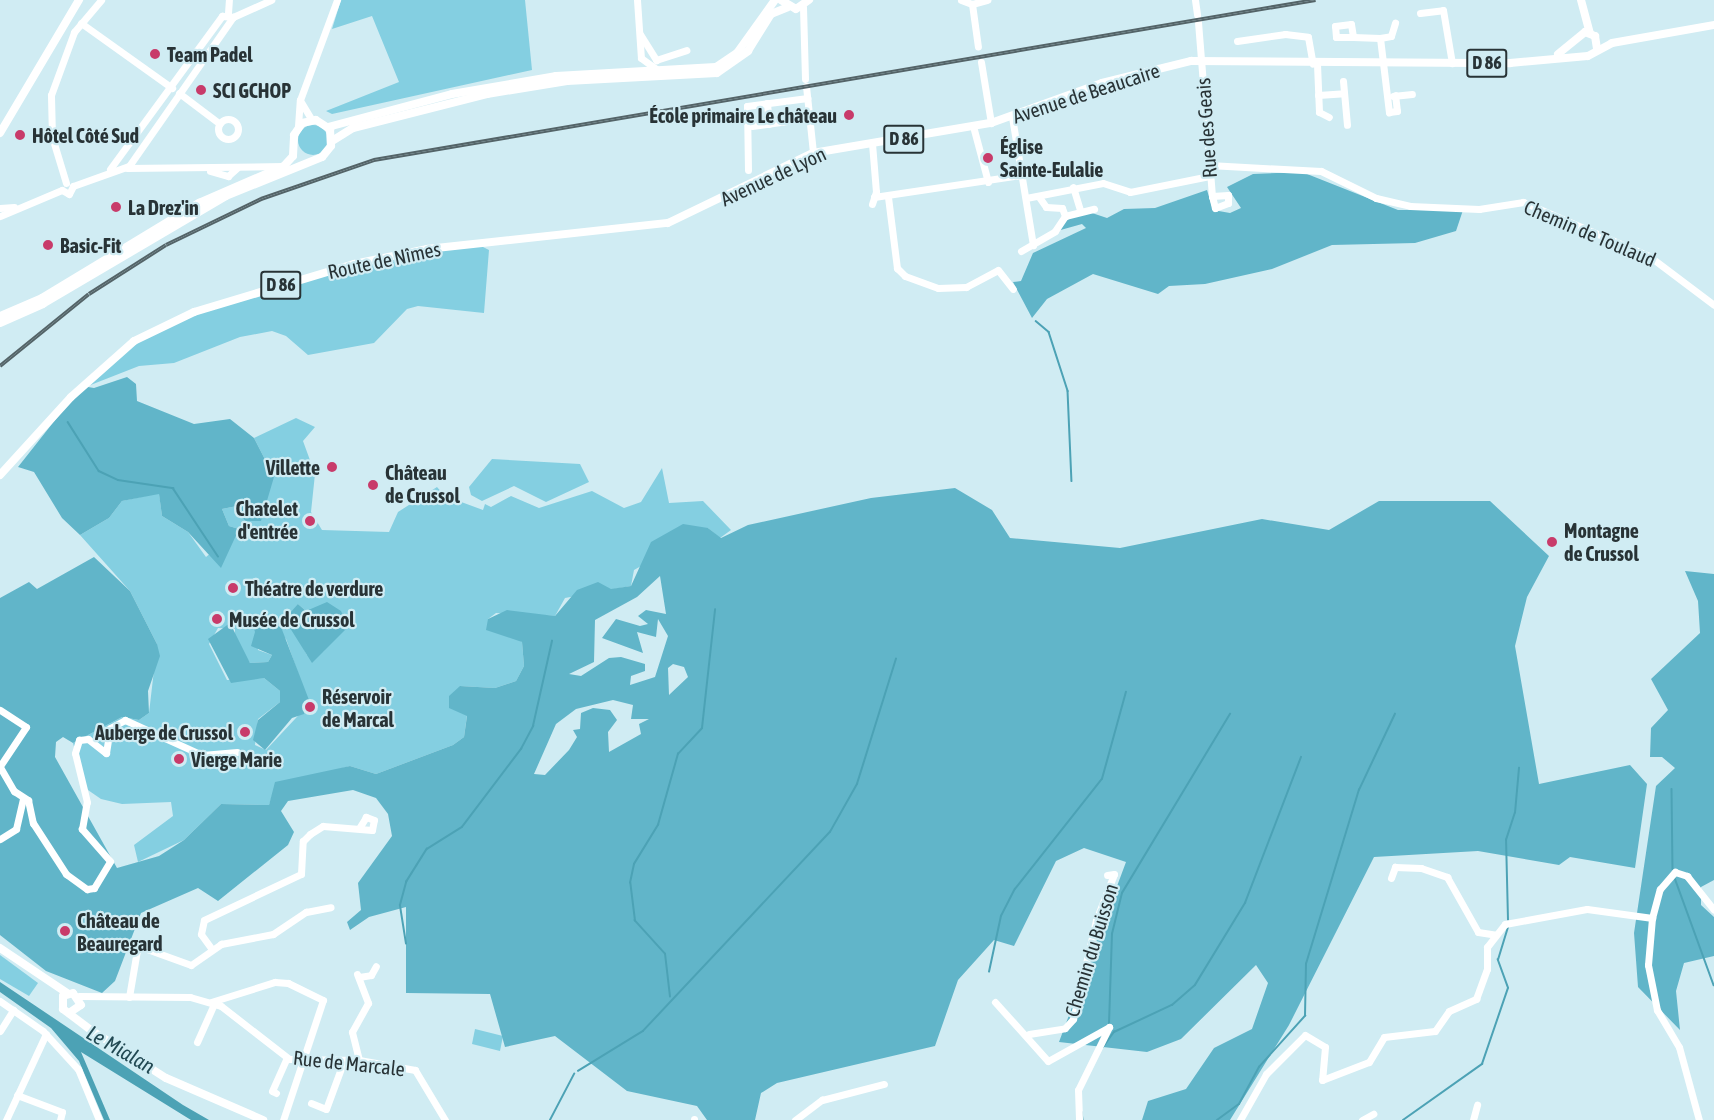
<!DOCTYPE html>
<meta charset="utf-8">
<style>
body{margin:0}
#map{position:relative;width:1714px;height:1120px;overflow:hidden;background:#d0ecf3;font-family:"Asap Condensed",sans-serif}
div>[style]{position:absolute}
.green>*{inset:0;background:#84cfe1}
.round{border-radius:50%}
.forest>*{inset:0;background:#61b5c9}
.water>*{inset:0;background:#4ca2b5}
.stream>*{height:1.5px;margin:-0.75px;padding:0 0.75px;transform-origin:0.75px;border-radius:0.75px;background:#4ca2b5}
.minor>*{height:7px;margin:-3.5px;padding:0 3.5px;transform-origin:3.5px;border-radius:3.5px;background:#fff}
.minor>.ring{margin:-3.5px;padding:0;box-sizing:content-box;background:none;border:7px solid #fff;border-radius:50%}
.major>*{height:8px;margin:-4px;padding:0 4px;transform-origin:4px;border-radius:4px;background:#fff}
.rail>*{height:4px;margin-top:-2px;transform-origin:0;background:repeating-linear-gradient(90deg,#d0ecf3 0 4.5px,#546468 0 9px);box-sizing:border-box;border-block:2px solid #546468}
.dots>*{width:16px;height:16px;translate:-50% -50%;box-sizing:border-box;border:3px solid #d0ecf3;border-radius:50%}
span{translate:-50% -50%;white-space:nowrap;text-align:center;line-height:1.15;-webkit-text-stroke:4.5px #d0ecf3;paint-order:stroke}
.shield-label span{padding:2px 4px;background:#d0ecf3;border:2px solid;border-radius:4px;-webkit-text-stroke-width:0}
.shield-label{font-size:18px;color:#283336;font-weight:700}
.poi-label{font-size:20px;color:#283336;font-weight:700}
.left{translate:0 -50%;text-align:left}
.right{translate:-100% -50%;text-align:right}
.street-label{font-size:20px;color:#283336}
.water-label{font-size:21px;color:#224953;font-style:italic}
</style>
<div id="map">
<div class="green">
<div style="clip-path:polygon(341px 0,525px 0,532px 70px,332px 114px,326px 111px,399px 82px,372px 16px,332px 29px)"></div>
<div class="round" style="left:298px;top:125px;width:30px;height:30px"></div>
<div style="clip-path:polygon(475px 243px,489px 250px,484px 313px,418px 306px,407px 309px,374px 343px,308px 355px,286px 336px,272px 331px,240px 337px,174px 363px,139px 366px,88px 386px,102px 368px,165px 324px,354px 264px)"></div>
<div style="clip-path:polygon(evenodd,296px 418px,315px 427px,303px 441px,315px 474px,311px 512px,322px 530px,389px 532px,398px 512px,437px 487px,445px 496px,483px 510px,485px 504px,491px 507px,511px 496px,539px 508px,592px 491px,624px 508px,641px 502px,662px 468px,669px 503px,703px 501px,731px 530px,720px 538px,708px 528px,634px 570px,631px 586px,565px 598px,555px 616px,496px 613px,488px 619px,522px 642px,524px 666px,516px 681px,495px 688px,460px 686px,467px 715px,464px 737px,453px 745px,376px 774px,350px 766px,325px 773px,272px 796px,269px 805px,221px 804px,184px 840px,138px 862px,134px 845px,173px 816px,171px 802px,122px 804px,101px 799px,85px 788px,73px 743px,122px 717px,139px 720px,149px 713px,157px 644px,130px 591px,80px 535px,109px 518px,122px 501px,159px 493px,162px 516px,188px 532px,206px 557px,239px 529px,229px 526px,222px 509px,237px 506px,274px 477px,254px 438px,296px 418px,298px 604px,306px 611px,333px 606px,324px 651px,307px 655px,296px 634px,298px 604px,296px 418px,255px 627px,272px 628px,286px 639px,309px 704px,266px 750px,255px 745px,258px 719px,280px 702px,280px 691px,264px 678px,227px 680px,209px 644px,218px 628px,235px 629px,235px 641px,250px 663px,268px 662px,272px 655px,258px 650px,255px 627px)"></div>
<div style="clip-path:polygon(492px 459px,580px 464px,589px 482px,546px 502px,514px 486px,482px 501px,471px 495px,469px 487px)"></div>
<div style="clip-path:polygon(0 955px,38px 983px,29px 996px,0 979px)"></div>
<div style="clip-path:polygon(475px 1029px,503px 1036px,500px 1051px,472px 1044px)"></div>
</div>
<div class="forest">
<div style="clip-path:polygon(1302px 172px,1398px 210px,1463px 210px,1456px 231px,1415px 243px,1332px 245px,1272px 269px,1205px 284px,1169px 286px,1158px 294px,1093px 274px,1047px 299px,1032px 318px,1013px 282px,1021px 281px,1033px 253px,1086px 228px,1082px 224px,1057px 231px,1068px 217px,1089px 212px,1107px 218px,1124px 209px,1155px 208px,1207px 190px,1213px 210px,1230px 213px,1241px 208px,1227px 187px,1253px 174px)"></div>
<div style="clip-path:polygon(127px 377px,136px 384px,137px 401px,194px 424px,230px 419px,254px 438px,274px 477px,261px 521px,245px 521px,237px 506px,222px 509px,229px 526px,239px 529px,221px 568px,188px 532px,162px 516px,159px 494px,122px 501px,109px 518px,80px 535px,62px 518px,34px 472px,18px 467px,82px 386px,94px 388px)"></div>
<div style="clip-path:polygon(evenodd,955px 488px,992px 510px,1010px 538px,1120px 548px,1262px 519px,1329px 530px,1379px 501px,1490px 501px,1549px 556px,1527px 597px,1515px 646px,1539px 784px,1630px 765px,1647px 784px,1635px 868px,1570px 857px,1559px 865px,1478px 851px,1374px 857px,1289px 1025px,1230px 1120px,1142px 1120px,1148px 1101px,1186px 1089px,1214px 1048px,1252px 1029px,1268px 983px,1256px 965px,1181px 1039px,1147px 1052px,1059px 1042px,1126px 862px,1084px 848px,1056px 861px,1014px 946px,994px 940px,958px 980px,935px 1046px,777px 1083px,761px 1093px,755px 1120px,707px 1120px,697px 1106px,627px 1091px,555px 1036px,505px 1047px,490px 994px,406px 993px,406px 907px,369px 917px,350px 930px,347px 922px,361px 910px,358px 883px,392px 836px,388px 814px,376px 798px,353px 790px,288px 801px,281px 811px,294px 832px,288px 845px,218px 901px,198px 888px,141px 913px,115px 981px,102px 993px,46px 971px,0 935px,0 598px,29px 582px,37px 589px,94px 557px,130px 591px,157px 644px,160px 656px,148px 691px,149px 713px,139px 720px,122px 717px,73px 743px,63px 737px,56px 742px,55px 757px,117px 868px,159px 856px,184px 840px,221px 804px,269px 805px,275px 782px,350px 766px,376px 774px,453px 745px,464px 737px,467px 716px,449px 708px,449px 696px,460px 686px,495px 688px,516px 681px,524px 666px,522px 642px,486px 630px,488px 619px,507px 610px,555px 616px,577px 590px,598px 582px,611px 589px,631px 586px,651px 542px,683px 524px,708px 528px,721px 538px,748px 525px,871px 498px,955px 488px,660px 576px,666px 614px,646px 610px,638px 616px,648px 624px,640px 626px,616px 619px,602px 638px,643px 653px,637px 632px,656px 637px,658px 619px,668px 636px,655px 677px,630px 685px,631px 676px,645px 671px,645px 664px,621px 657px,609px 658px,581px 676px,569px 674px,594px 662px,595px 620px,637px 597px,660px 576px,955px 488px,673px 664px,684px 667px,688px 677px,669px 695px,668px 668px,673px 664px,955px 488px,613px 700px,633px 705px,631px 719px,649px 719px,639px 724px,641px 734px,609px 752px,608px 732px,617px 720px,610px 710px,593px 708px,581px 713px,580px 729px,573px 730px,577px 737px,569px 750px,545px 775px,534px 774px,556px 724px,576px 709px,613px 700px)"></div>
<div style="clip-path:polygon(1685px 571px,1714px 574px,1714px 880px,1701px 887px,1701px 905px,1714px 917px,1714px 956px,1684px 963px,1676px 991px,1680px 1030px,1638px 987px,1634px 933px,1656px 786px,1675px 768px,1662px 757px,1650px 757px,1651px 728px,1668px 710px,1651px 679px,1700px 633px,1698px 601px)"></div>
<div style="clip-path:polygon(327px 602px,341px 611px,348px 627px,312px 663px,290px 628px,290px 613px,298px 604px,306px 611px)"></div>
<div style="clip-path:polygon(250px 616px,281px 627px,309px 700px,304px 714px,292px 718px,265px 750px,253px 740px,258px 720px,280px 702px,280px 691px,264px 678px,231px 683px,208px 639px,230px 623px,250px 663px,268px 662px,272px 655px,251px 646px,255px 632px)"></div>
</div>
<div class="water">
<div style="clip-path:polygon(0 982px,183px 1105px,209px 1120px,191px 1120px,81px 1052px,110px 1120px,104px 1120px,79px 1061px,51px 1028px,0 992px)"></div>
</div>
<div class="stream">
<div style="left:1036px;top:321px;width:17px;rotate:40deg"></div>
<div style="left:1049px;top:332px;width:62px;rotate:72.1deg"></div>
<div style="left:1068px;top:391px;width:90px;rotate:87.5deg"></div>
<div style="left:68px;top:422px;width:58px;rotate:57.7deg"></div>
<div style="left:99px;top:471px;width:21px;rotate:25deg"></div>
<div style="left:118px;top:480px;width:56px;rotate:8.3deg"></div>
<div style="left:173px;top:488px;width:82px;rotate:56.5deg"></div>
<div style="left:1672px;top:789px;width:80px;rotate:89.3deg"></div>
<div style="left:1675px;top:878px;width:114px;rotate:70deg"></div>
<div style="left:1508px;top:920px;width:80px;rotate:-91.4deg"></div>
<div style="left:1506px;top:840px;width:28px;rotate:-72deg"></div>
<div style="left:1515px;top:813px;width:45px;rotate:-84.9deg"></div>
<div style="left:406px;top:944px;width:39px;rotate:-99deg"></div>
<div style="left:400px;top:905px;width:24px;rotate:-75deg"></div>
<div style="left:406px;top:882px;width:39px;rotate:-58deg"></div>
<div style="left:427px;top:849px;width:41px;rotate:-32.2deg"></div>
<div style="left:462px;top:827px;width:98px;rotate:-52.9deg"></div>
<div style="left:521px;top:749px;width:26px;rotate:-62deg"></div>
<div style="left:533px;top:726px;width:87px;rotate:-77.4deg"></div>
<div style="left:989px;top:972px;width:57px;rotate:-77.9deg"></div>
<div style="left:1001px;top:916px;width:30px;rotate:-63deg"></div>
<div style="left:1015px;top:889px;width:140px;rotate:-51.7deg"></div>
<div style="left:1102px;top:779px;width:90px;rotate:-74.6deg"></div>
<div style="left:670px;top:997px;width:43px;rotate:-96.6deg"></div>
<div style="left:665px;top:954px;width:45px;rotate:-132.3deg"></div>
<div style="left:635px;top:921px;width:38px;rotate:-97deg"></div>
<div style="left:630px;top:883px;width:19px;rotate:-78deg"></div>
<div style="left:634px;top:864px;width:46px;rotate:-58.4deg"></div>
<div style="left:658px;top:825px;width:74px;rotate:-74.3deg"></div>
<div style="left:678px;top:754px;width:35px;rotate:-47deg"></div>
<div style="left:702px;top:728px;width:119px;rotate:-83.7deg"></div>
<div style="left:1109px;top:1024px;width:90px;rotate:-88.1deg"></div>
<div style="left:1112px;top:934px;width:42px;rotate:-76.3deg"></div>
<div style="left:1122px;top:893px;width:209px;rotate:-58.9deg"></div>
<div style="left:1103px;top:1047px;width:19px;rotate:-54deg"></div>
<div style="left:1114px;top:1032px;width:64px;rotate:-25deg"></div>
<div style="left:1172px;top:1005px;width:30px;rotate:-41deg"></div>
<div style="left:1195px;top:985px;width:96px;rotate:-58.6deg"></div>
<div style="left:1245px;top:903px;width:156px;rotate:-69deg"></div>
<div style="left:578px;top:1071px;width:76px;rotate:-31.6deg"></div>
<div style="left:643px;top:1031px;width:273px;rotate:-46.8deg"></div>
<div style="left:830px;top:832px;width:55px;rotate:-60.6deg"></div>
<div style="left:857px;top:784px;width:131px;rotate:-72.7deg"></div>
<div style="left:1082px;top:1112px;width:8px;rotate:83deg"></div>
<div style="left:550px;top:1120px;width:52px;rotate:-62.4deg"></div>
<div style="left:1217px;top:1120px;width:27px;rotate:-36deg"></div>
<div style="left:1239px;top:1104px;width:42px;rotate:-61.6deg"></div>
<div style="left:1259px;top:1067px;width:69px;rotate:-48deg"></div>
<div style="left:1305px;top:1016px;width:52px;rotate:-88.9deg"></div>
<div style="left:1306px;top:964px;width:182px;rotate:-73.1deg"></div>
<div style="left:1359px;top:790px;width:84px;rotate:-64.7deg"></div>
<div style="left:1403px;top:1120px;width:97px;rotate:-35.3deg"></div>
<div style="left:1482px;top:1064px;width:80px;rotate:-71.1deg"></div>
<div style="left:1508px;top:988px;width:30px;rotate:-110deg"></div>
<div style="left:1498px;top:960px;width:34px;rotate:-73deg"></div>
</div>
<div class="minor">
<div style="left:637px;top:0;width:58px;rotate:86.1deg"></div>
<div style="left:641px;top:58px;width:19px;rotate:36deg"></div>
<div style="left:961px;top:0;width:12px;rotate:20deg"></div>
<div style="left:972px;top:4px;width:16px;rotate:-15deg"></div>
<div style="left:1195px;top:0;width:15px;rotate:82deg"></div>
<div style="left:972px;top:4px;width:43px;rotate:82.1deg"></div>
<div style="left:803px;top:7px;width:72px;rotate:88.4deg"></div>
<div style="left:228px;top:13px;width:13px;rotate:-86deg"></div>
<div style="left:1420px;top:13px;width:23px;rotate:-7deg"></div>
<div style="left:1443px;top:10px;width:54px;rotate:80.4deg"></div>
<div style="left:233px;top:17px;width:42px;rotate:-24.1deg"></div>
<div style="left:1198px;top:22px;width:175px;rotate:85.4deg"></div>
<div style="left:1212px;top:196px;width:16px;rotate:-4deg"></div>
<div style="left:1228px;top:195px;width:8px;rotate:90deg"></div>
<div style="left:1228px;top:203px;width:14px;rotate:159deg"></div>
<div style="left:1215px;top:208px;width:12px;rotate:-104deg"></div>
<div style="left:81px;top:23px;width:112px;rotate:35.5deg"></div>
<div style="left:640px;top:34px;width:31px;rotate:58deg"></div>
<div style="left:656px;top:60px;width:32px;rotate:-18deg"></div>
<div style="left:1353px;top:37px;width:17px;rotate:180deg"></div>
<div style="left:1336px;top:37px;width:11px;rotate:-95deg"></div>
<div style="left:1335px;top:26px;width:16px;rotate:-7deg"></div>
<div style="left:1351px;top:24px;width:13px;rotate:81deg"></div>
<div style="left:1353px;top:37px;width:27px;rotate:2deg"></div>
<div style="left:1380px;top:38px;width:75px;rotate:83.1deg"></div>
<div style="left:1389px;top:112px;width:8px;rotate:-7deg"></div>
<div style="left:1397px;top:111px;width:16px;rotate:-97deg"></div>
<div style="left:1380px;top:38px;width:11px;rotate:-10deg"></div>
<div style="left:1391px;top:36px;width:14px;rotate:-73deg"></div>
<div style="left:1237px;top:41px;width:49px;rotate:-8.3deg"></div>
<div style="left:1285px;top:34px;width:23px;rotate:7deg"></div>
<div style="left:1308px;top:37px;width:27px;rotate:80deg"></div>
<div style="left:981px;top:62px;width:62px;rotate:80.7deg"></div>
<div style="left:1317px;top:64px;width:48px;rotate:87.6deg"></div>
<div style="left:1319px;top:112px;width:11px;rotate:27deg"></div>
<div style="left:1343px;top:81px;width:44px;rotate:84.8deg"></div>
<div style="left:806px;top:86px;width:67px;rotate:84deg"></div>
<div style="left:179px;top:93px;width:51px;rotate:37.1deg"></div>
<div style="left:1318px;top:95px;width:26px;rotate:-4deg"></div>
<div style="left:1393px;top:96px;width:19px;rotate:-6deg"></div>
<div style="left:301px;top:102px;width:21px;rotate:59deg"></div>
<div style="left:767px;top:103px;width:21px;rotate:85deg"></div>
<div style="left:1012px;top:117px;width:130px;rotate:80.7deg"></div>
<div class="ring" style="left:218px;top:119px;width:13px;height:13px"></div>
<div style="left:298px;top:126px;width:26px;rotate:-86deg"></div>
<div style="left:300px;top:100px;width:107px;rotate:-69.7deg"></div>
<div style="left:752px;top:126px;width:36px;rotate:-8deg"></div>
<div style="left:973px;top:126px;width:58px;rotate:75deg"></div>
<div style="left:1209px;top:165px;width:112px;rotate:3.1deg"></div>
<div style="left:1321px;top:171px;width:61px;rotate:26.1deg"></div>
<div style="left:1376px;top:198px;width:35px;rotate:13deg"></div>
<div style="left:1410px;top:206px;width:69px;rotate:2.5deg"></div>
<div style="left:1479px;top:209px;width:45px;rotate:-9deg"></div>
<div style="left:1523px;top:202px;width:137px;rotate:23.2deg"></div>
<div style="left:1649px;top:256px;width:81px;rotate:37deg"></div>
<div style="left:127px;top:168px;width:157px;rotate:-0.7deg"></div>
<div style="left:110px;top:169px;width:190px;rotate:-53.8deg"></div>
<div style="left:222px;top:16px;width:11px;rotate:5deg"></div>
<div style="left:748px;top:170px;width:64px;rotate:-90.9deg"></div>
<div style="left:747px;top:106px;width:61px;rotate:-7.6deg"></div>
<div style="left:210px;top:171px;width:19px;rotate:16deg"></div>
<div style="left:228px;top:176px;width:12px;rotate:-42deg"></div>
<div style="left:66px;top:183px;width:48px;rotate:-106.9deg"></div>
<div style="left:52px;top:137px;width:42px;rotate:-91.4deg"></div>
<div style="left:51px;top:95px;width:67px;rotate:-69.9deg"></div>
<div style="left:74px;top:32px;width:42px;rotate:-49.8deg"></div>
<div style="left:73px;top:186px;width:59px;rotate:-19.7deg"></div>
<div style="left:129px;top:166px;width:182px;rotate:-55.1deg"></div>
<div style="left:1073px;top:187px;width:24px;rotate:73deg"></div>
<div style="left:62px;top:190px;width:8px;rotate:30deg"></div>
<div style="left:69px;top:194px;width:9px;rotate:-63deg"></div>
<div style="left:874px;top:197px;width:150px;rotate:-8.5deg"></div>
<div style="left:888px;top:197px;width:72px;rotate:82.8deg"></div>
<div style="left:897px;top:268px;width:11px;rotate:45deg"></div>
<div style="left:905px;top:276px;width:35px;rotate:20deg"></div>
<div style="left:938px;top:288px;width:28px;rotate:-2deg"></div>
<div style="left:966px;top:287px;width:36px;rotate:-28deg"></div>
<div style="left:998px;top:270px;width:24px;rotate:52deg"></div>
<div style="left:1039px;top:197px;width:12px;rotate:55deg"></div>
<div style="left:1046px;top:207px;width:16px;rotate:4deg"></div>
<div style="left:1062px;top:208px;width:9px;rotate:69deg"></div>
<div style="left:1065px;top:216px;width:30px;rotate:-14deg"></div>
<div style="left:1026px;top:198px;width:78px;rotate:-11deg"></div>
<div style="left:1103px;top:183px;width:28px;rotate:18deg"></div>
<div style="left:1130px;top:192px;width:81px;rotate:-11.4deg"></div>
<div style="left:872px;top:204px;width:13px;rotate:-72deg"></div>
<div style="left:876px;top:192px;width:49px;rotate:-94.7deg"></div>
<div style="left:0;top:208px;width:14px;rotate:-4deg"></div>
<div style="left:0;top:216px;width:67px;rotate:-22.8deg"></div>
<div style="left:1021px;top:251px;width:39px;rotate:-30deg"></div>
<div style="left:1055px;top:231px;width:18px;rotate:-56deg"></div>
<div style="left:0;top:710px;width:31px;rotate:33deg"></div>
<div style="left:26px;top:727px;width:47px;rotate:123.7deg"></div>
<div style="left:0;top:767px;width:28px;rotate:60deg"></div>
<div style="left:14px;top:791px;width:17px;rotate:33deg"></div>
<div style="left:28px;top:800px;width:24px;rotate:78deg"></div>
<div style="left:33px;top:823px;width:61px;rotate:57.1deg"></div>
<div style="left:66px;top:874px;width:26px;rotate:36deg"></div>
<div style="left:87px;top:889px;width:7px;rotate:-8deg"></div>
<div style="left:94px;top:888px;width:31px;rotate:-59deg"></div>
<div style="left:110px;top:861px;width:43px;rotate:-131.2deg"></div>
<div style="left:82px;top:829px;width:27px;rotate:-80deg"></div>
<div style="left:87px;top:802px;width:50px;rotate:-103.8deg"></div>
<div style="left:75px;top:753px;width:14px;rotate:-73deg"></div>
<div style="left:79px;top:740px;width:9px;rotate:-6deg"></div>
<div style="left:88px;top:739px;width:23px;rotate:38deg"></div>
<div style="left:106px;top:753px;width:25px;rotate:-81deg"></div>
<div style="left:110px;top:728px;width:17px;rotate:-28deg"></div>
<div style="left:125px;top:720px;width:85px;rotate:24.4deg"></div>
<div style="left:202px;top:755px;width:35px;rotate:-5deg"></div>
<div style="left:0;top:839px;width:19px;rotate:-32deg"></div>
<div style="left:16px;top:829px;width:31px;rotate:-77deg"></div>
<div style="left:1391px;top:878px;width:12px;rotate:-70deg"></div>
<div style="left:1395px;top:867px;width:26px;rotate:2deg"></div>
<div style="left:1421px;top:868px;width:28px;rotate:19deg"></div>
<div style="left:1447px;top:877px;width:63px;rotate:60.6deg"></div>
<div style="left:1478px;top:932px;width:18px;rotate:9deg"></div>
<div style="left:1652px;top:918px;width:47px;rotate:94.9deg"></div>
<div style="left:1648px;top:965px;width:46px;rotate:78.7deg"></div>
<div style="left:1657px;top:1010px;width:43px;rotate:59.3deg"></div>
<div style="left:1679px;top:1047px;width:76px;rotate:74.7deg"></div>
<div style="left:211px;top:948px;width:17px;rotate:-126deg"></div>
<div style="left:201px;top:934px;width:14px;rotate:-78deg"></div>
<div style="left:204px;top:920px;width:107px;rotate:-25.4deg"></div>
<div style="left:301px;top:874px;width:33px;rotate:-87deg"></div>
<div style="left:303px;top:841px;width:10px;rotate:-45deg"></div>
<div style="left:310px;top:834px;width:15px;rotate:-32deg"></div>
<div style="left:323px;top:826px;width:49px;rotate:4.7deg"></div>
<div style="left:372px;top:830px;width:10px;rotate:-79deg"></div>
<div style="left:374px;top:820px;width:9px;rotate:-159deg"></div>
<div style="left:366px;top:817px;width:13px;rotate:122deg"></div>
<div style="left:357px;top:974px;width:31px;rotate:69deg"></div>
<div style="left:368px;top:1003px;width:33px;rotate:119deg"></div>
<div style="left:352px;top:1032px;width:29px;rotate:76deg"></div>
<div style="left:359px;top:977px;width:12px;rotate:-9deg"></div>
<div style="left:371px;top:975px;width:10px;rotate:-61deg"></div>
<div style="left:79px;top:996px;width:111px;rotate:0.5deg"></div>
<div style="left:190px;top:997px;width:32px;rotate:16deg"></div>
<div style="left:221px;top:1006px;width:86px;rotate:37.9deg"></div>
<div style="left:289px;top:1059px;width:70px;rotate:0.8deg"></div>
<div style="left:359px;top:1060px;width:57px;rotate:10.1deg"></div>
<div style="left:415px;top:1070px;width:58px;rotate:59deg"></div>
<div style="left:129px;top:997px;width:48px;rotate:-80.3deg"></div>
<div style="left:137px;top:950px;width:7px;rotate:-16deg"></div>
<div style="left:144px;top:948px;width:50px;rotate:19.9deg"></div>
<div style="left:191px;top:965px;width:37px;rotate:-35deg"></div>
<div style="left:221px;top:944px;width:53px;rotate:-10.9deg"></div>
<div style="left:273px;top:934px;width:40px;rotate:-34deg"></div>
<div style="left:306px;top:912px;width:25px;rotate:-11deg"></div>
<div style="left:0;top:1001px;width:52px;rotate:34.9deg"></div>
<div style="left:43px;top:1031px;width:52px;rotate:47.4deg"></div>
<div style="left:78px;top:1069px;width:55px;rotate:67.6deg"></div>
<div style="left:211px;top:1002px;width:67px;rotate:-17.4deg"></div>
<div style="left:275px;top:982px;width:13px;rotate:4deg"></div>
<div style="left:288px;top:983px;width:39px;rotate:26deg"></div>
<div style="left:323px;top:1000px;width:126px;rotate:108.4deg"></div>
<div style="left:995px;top:1002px;width:79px;rotate:48.1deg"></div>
<div style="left:1048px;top:1061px;width:70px;rotate:-29.1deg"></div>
<div style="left:1109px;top:1027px;width:70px;rotate:116.2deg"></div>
<div style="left:1078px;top:1090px;width:30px;rotate:88deg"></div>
<div style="left:0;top:1031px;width:25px;rotate:-58deg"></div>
<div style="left:1029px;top:1034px;width:36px;rotate:-9deg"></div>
<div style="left:1065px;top:1028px;width:12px;rotate:-48deg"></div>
<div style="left:1073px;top:1019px;width:102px;rotate:-76.9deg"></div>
<div style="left:1096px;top:920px;width:49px;rotate:-68.6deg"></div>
<div style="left:1114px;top:874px;width:7px;rotate:172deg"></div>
<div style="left:197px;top:1042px;width:42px;rotate:-65.9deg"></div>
<div style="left:276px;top:1093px;width:4px;rotate:-153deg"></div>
<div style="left:272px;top:1091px;width:36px;rotate:-66deg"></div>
<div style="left:17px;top:1095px;width:48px;rotate:20.7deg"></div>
<div style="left:62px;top:1112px;width:8px;rotate:104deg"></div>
<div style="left:311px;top:1103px;width:16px;rotate:22deg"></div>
<div style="left:326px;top:1109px;width:52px;rotate:-69.8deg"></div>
<div style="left:6px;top:1120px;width:95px;rotate:-65.1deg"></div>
<div style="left:694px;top:1120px;width:1px;rotate:-90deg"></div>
<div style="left:795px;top:1120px;width:34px;rotate:-37deg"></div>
<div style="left:822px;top:1100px;width:64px;rotate:-14.5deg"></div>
<div style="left:1240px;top:1120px;width:53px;rotate:-60.5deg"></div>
<div style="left:1266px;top:1074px;width:55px;rotate:-45deg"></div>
<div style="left:1305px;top:1035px;width:23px;rotate:31deg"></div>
<div style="left:1325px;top:1047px;width:33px;rotate:95deg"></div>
<div style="left:1322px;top:1080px;width:50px;rotate:-21deg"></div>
<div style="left:1369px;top:1062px;width:29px;rotate:-59deg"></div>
<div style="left:1384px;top:1037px;width:51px;rotate:-6.7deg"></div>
<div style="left:1435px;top:1031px;width:24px;rotate:-55deg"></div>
<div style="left:1449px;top:1011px;width:30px;rotate:-24deg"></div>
<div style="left:1476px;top:999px;width:32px;rotate:-70deg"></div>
<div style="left:1487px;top:969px;width:22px;rotate:-90deg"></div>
<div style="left:1487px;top:947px;width:29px;rotate:-52deg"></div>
<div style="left:1505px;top:924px;width:83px;rotate:-10.4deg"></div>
<div style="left:1587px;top:909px;width:66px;rotate:7.9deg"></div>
<div style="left:1652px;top:918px;width:30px;rotate:-75deg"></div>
<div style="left:1660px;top:889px;width:23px;rotate:-49deg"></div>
<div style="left:1675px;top:872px;width:13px;rotate:18deg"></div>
<div style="left:1687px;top:876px;width:43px;rotate:51.5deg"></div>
<div style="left:1362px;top:1120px;width:13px;rotate:-29deg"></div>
<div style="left:1473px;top:1120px;width:16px;rotate:-75deg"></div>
</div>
<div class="major">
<div style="left:781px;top:0;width:17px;rotate:31deg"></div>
<div style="left:796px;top:9px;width:16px;rotate:-35deg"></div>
<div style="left:1581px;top:0;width:34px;rotate:75deg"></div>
<div style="left:1558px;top:54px;width:35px;rotate:-39deg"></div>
<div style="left:1585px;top:32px;width:11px;rotate:22deg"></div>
<div style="left:1595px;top:36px;width:13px;rotate:81deg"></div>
<div style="left:328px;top:127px;width:128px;rotate:-14.9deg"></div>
<div style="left:452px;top:94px;width:106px;rotate:-9.8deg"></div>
<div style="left:556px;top:76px;width:160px;rotate:-3.2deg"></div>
<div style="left:716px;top:67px;width:25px;rotate:-34deg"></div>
<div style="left:737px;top:53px;width:65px;rotate:-54.4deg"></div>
<div style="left:0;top:133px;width:155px;rotate:-59.3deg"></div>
<div style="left:332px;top:141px;width:25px;rotate:-32deg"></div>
<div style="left:353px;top:128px;width:138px;rotate:-14.2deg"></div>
<div style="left:487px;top:94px;width:81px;rotate:-9.2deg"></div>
<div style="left:567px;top:81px;width:150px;rotate:-3.1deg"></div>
<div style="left:717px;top:73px;width:38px;rotate:-35deg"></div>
<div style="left:748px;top:51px;width:44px;rotate:-58.1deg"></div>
<div style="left:771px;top:14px;width:18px;rotate:-22deg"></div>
<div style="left:0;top:316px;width:46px;rotate:-23.2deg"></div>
<div style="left:42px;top:298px;width:184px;rotate:-31.2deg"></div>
<div style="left:199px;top:203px;width:93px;rotate:-23.5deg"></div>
<div style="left:284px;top:166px;width:13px;rotate:-48deg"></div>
<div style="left:293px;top:156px;width:21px;rotate:-87deg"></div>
<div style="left:294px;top:135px;width:14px;rotate:-56deg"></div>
<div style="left:302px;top:123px;width:14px;rotate:-12deg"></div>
<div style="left:316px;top:120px;width:17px;rotate:33deg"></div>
<div style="left:330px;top:129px;width:17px;rotate:87deg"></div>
<div style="left:331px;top:146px;width:14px;rotate:129deg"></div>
<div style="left:322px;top:157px;width:104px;rotate:157.9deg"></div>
<div style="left:226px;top:196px;width:212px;rotate:149.5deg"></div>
<div style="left:43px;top:304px;width:47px;rotate:156.2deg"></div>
<div style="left:0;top:475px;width:105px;rotate:-47.7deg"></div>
<div style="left:71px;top:397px;width:84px;rotate:-41.6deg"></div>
<div style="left:134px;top:341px;width:67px;rotate:-25.8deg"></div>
<div style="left:194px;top:312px;width:167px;rotate:-16.7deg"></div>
<div style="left:354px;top:264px;width:75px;rotate:-11.6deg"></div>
<div style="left:427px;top:249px;width:242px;rotate:-6.2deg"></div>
<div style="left:668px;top:223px;width:161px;rotate:-25.8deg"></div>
<div style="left:813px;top:153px;width:181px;rotate:-9.6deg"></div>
<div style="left:991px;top:123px;width:118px;rotate:-19.8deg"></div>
<div style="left:1102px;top:83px;width:92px;rotate:-13.9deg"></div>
<div style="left:1191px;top:61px;width:319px;rotate:0.4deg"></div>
<div style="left:1510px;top:63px;width:78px;rotate:-5.1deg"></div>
<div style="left:1588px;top:56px;width:27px;rotate:-28deg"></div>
<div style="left:1612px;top:43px;width:104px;rotate:-10deg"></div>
<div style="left:0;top:948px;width:81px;rotate:33.9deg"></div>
<div style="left:69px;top:1013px;width:14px;rotate:-34deg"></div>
<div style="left:81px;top:1005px;width:14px;rotate:-124deg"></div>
<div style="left:73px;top:993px;width:10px;rotate:163deg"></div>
<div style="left:63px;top:996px;width:13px;rotate:90deg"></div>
<div style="left:63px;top:1009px;width:39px;rotate:37deg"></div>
<div style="left:94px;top:1032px;width:85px;rotate:32.6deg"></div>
<div style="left:166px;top:1078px;width:106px;rotate:23.4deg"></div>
</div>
<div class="rail">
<div style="left:0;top:366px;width:114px;rotate:-39deg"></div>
<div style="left:89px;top:294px;width:91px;rotate:-32.5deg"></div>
<div style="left:166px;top:245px;width:106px;rotate:-25.8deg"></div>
<div style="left:261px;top:199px;width:120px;rotate:-19deg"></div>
<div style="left:374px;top:160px;width:955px;rotate:-9.65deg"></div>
</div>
<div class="dots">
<div style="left:155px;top:54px;background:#c83b6a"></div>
<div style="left:201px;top:90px;background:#c83b6a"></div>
<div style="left:849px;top:115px;background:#c83b6a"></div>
<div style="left:20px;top:135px;background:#c83b6a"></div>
<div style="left:988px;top:158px;background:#c83b6a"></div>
<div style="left:116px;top:207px;background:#c83b6a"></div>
<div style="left:48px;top:245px;background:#c83b6a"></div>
<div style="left:332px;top:467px;background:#c83b6a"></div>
<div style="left:373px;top:485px;background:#c83b6a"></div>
<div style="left:310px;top:521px;background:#c83b6a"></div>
<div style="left:1552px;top:542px;background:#c83b6a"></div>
<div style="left:233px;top:588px;background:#c83b6a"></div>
<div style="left:217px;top:619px;background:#c83b6a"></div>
<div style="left:310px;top:707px;background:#c83b6a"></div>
<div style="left:245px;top:732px;background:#c83b6a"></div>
<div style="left:179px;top:759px;background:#c83b6a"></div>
<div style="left:65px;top:931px;background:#c83b6a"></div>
</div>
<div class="shield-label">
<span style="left:1487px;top:63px">D 86</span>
<span style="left:904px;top:139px">D 86</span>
<span style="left:281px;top:285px">D 86</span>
</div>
<div class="poi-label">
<span class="left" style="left:167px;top:54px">Team Padel</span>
<span class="left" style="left:213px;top:90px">SCI GCHOP</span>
<span class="right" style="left:837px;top:115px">École primaire Le château</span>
<span class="left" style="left:32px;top:135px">Hôtel Côté Sud</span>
<span class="left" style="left:1000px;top:158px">Église<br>Sainte-Eulalie</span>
<span class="left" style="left:128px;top:207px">La Drez'in</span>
<span class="left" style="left:60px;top:245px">Basic-Fit</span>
<span class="right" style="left:320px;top:467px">Villette</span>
<span class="left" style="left:385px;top:484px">Château<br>de Crussol</span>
<span class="right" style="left:298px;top:520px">Chatelet<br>d'entrée</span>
<span class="left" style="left:1564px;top:542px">Montagne<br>de Crussol</span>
<span class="left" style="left:245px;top:588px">Théatre de verdure</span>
<span class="left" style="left:229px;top:619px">Musée de Crussol</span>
<span class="left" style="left:322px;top:708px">Réservoir<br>de Marcal</span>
<span class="right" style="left:233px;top:732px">Auberge de Crussol</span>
<span class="left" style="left:191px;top:759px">Vierge Marie</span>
<span class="left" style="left:77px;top:932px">Château de<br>Beauregard</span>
</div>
<div class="street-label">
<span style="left:1086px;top:93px;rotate:-18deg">Avenue de Beaucaire</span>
<span style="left:1206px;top:128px;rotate:-94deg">Rue des Geais</span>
<span style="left:773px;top:176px;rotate:-25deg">Avenue de Lyon</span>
<span style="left:1590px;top:233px;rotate:23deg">Chemin de Toulaud</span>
<span style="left:384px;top:260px;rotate:-12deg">Route de Nîmes</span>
<span style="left:1091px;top:950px;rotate:-73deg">Chemin du Buisson</span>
<span style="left:349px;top:1063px;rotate:6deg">Rue de Marcale</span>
</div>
<div class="water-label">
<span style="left:121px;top:1049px;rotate:30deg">Le Mialan</span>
</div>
</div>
